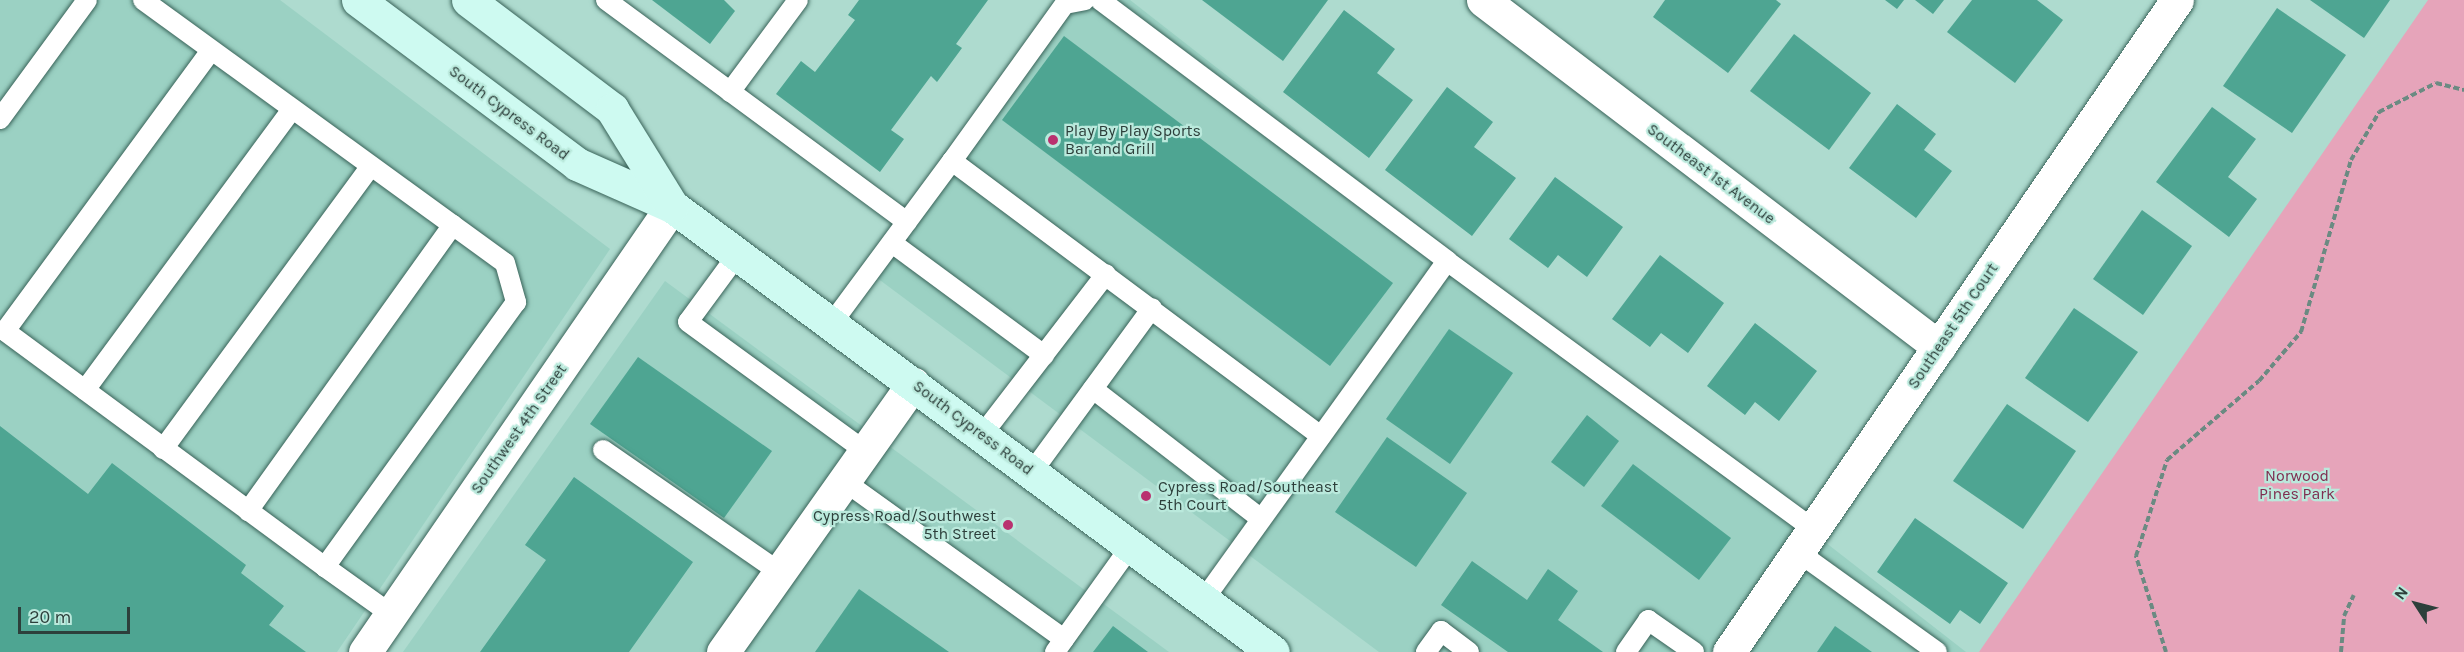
<!DOCTYPE html>
<style>
body{margin:0}
#map{position:relative;width:2464px;height:652px;overflow:hidden;background:#aedbcf;font-family:Karla,sans-serif}
div>[style]{position:absolute}
.built>*{inset:0;background:#9bd1c3}
.green>*{inset:0;background:#e6a4ba}
.building>*{inset:0;background:#4ea592}
.path>*{height:4px;margin-top:-2px;transform-origin:0;background:repeating-linear-gradient(90deg,#6b8a82 0 6px,transparent 0 9px)}
.roads{filter:drop-shadow(0 0 2px #396359) drop-shadow(0 0 2px #396359)}
.lane>*{height:20px;margin:-10px;padding:0 10px;transform-origin:10px;border-radius:10px;background:#fff}
.street>*{height:33px;margin:-16.5px;padding:0 16.5px;transform-origin:16.5px;border-radius:16.5px;background:#fff}
.secondary>*{height:33px;margin:-16.5px;padding:0 16.5px;transform-origin:16.5px;border-radius:16.5px;background:#cefaf1}
.dots>*{width:16px;height:16px;translate:-50% -50%;box-sizing:border-box;border:3px solid #bae9dc;border-radius:50%}
span{translate:-50% -50%;white-space:nowrap;text-align:center;line-height:1.15;-webkit-text-stroke:4.5px #bae9dc;paint-order:stroke}
.street-label{font-size:16px;color:#2d3f3b}
.poi-label{font-size:16px;color:#2d3f3b}
.left{translate:0 -50%;text-align:left}
.right{translate:-100% -50%;text-align:right}
.park-label{font-size:16px;color:#7f2d50}
.north{position:absolute;left:2386px;top:574px;width:60px;height:60px;-webkit-text-stroke:4px #bae9dc;paint-order:stroke;rotate:306deg;font-size:16px;font-weight:700;line-height:24px;text-align:center;color:#2d3f3b}
.north::after{content:'';display:block;margin:auto;width:21px;height:27px;background:#2d3f3b;clip-path:polygon(50% 0,100% 100%,50% 72%,0 100%)}
.scale{position:absolute;left:18px;top:607px;width:112px;height:27px;box-sizing:border-box;border:3px solid #2d3f3b;border-top:0;padding-left:8px;font-size:18px;line-height:21px;white-space:nowrap;color:#2d3f3b;-webkit-text-stroke:4px #bae9dc;paint-order:stroke}
</style>
<div id="map">
<div class="built">
<div style="clip-path:polygon(0 0,280px 0,610px 249px,337px 652px,0 652px)"></div>
<div style="clip-path:polygon(1065px 0,1130px 0,1966px 652px,1379px 652px,861px 266px)"></div>
<div style="clip-path:polygon(665px 281px,1169px 652px,403px 652px)"></div>
</div>
<div class="green">
<div style="clip-path:polygon(2428px 0,2464px 0,2464px 652px,1979px 652px)"></div>
</div>
<div class="building">
<div style="clip-path:polygon(652px 0,724px 0,735px 11px,710px 44px)"></div>
<div style="clip-path:polygon(859px 0,988px 0,956px 44px,962px 48px,937px 82px,931px 76px,891px 130px,904px 139px,880px 172px,776px 94px,801px 61px,815px 72px,855px 20px,848px 15px)"></div>
<div style="clip-path:polygon(1202px 0,1328px 0,1283px 61px)"></div>
<div style="clip-path:polygon(1665px 0,1776px 0,1781px 4px,1728px 73px,1653px 17px)"></div>
<div style="clip-path:polygon(1885px 0,1904px 0,1897px 9px)"></div>
<div style="clip-path:polygon(1915px 0,1944px 0,1933px 14px)"></div>
<div style="clip-path:polygon(1972px 0,2037px 0,2063px 20px,2015px 83px,1947px 32px)"></div>
<div style="clip-path:polygon(2310px 0,2390px 0,2364px 38px)"></div>
<div style="clip-path:polygon(2277px 8px,2346px 55px,2292px 133px,2223px 86px)"></div>
<div style="clip-path:polygon(1344px 10px,1395px 49px,1377px 73px,1413px 100px,1369px 158px,1283px 92px)"></div>
<div style="clip-path:polygon(1794px 34px,1871px 93px,1829px 150px,1750px 91px)"></div>
<div style="clip-path:polygon(1064px 36px,1393px 283px,1330px 366px,1002px 120px)"></div>
<div style="clip-path:polygon(1447px 87px,1493px 122px,1474px 147px,1516px 178px,1472px 236px,1385px 170px)"></div>
<div style="clip-path:polygon(1897px 104px,1936px 134px,1924px 150px,1952px 171px,1916px 218px,1849px 168px)"></div>
<div style="clip-path:polygon(2212px 107px,2256px 139px,2228px 177px,2257px 199px,2229px 237px,2156px 182px)"></div>
<div style="clip-path:polygon(1555px 177px,1623px 227px,1587px 277px,1558px 255px,1548px 268px,1509px 239px)"></div>
<div style="clip-path:polygon(2142px 210px,2192px 246px,2143px 315px,2093px 279px)"></div>
<div style="clip-path:polygon(1660px 255px,1724px 303px,1688px 353px,1661px 333px,1650px 347px,1612px 319px)"></div>
<div style="clip-path:polygon(2074px 308px,2138px 352px,2088px 422px,2025px 378px)"></div>
<div style="clip-path:polygon(1755px 323px,1817px 371px,1779px 421px,1755px 402px,1745px 415px,1707px 386px)"></div>
<div style="clip-path:polygon(1449px 329px,1513px 373px,1450px 464px,1386px 419px)"></div>
<div style="clip-path:polygon(638px 357px,772px 451px,724px 518px,590px 424px)"></div>
<div style="clip-path:polygon(2007px 404px,2076px 451px,2023px 529px,1953px 481px)"></div>
<div style="clip-path:polygon(1587px 415px,1619px 441px,1584px 487px,1551px 462px)"></div>
<div style="clip-path:polygon(0 426px,88px 494px,112px 463px,246px 565px,241px 573px,284px 606px,269px 625px,306px 652px,0 652px)"></div>
<div style="clip-path:polygon(1387px 437px,1467px 493px,1416px 567px,1335px 512px)"></div>
<div style="clip-path:polygon(1633px 464px,1731px 538px,1699px 580px,1601px 506px)"></div>
<div style="clip-path:polygon(574px 477px,693px 562px,629px 652px,480px 652px,546px 560px,525px 545px)"></div>
<div style="clip-path:polygon(1915px 518px,2008px 583px,1980px 624px,1960px 610px,1950px 624px,1877px 572px)"></div>
<div style="clip-path:polygon(1472px 561px,1527px 600px,1548px 569px,1578px 591px,1558px 620px,1603px 652px,1508px 652px,1441px 605px)"></div>
<div style="clip-path:polygon(859px 589px,949px 652px,815px 652px)"></div>
<div style="clip-path:polygon(1113px 626px,1148px 652px,1093px 652px)"></div>
<div style="clip-path:polygon(1835px 626px,1872px 652px,1817px 652px)"></div>
</div>
<div class="path">
<div style="left:2166px;top:652px;width:101px;rotate:-107.4deg"></div>
<div style="left:2136px;top:556px;width:101px;rotate:-72.1deg"></div>
<div style="left:2167px;top:460px;width:121px;rotate:-40.7deg"></div>
<div style="left:2259px;top:381px;width:65px;rotate:-49.4deg"></div>
<div style="left:2301px;top:332px;width:179px;rotate:-73.8deg"></div>
<div style="left:2351px;top:160px;width:56px;rotate:-59.7deg"></div>
<div style="left:2379px;top:112px;width:64px;rotate:-27deg"></div>
<div style="left:2436px;top:83px;width:29px;rotate:14deg"></div>
<div style="left:2341px;top:652px;width:36px;rotate:-85deg"></div>
<div style="left:2344px;top:616px;width:23px;rotate:-65deg"></div>
</div>
<div class="roads">
<div class="lane">
<div style="left:143px;top:0;width:447px;rotate:36deg"></div>
<div style="left:505px;top:263px;width:41px;rotate:74.2deg"></div>
<div style="left:516px;top:302px;width:327px;rotate:125.8deg"></div>
<div style="left:325px;top:567px;width:398px;rotate:-143.6deg"></div>
<div style="left:5px;top:331px;width:348px;rotate:-53.7deg"></div>
<div style="left:606px;top:0;width:374px;rotate:36.4deg"></div>
<div style="left:1100px;top:0;width:434px;rotate:36.9deg"></div>
<div style="left:1447px;top:261px;width:418px;rotate:125.7deg"></div>
<div style="left:730px;top:92px;width:114px;rotate:-53.5deg"></div>
<div style="left:0;top:119px;width:147px;rotate:-53.8deg"></div>
<div style="left:952px;top:161px;width:193px;rotate:-54.3deg"></div>
<div style="left:1065px;top:4px;width:20px;rotate:-11deg"></div>
<div style="left:892px;top:243px;width:189px;rotate:36.4deg"></div>
<div style="left:738px;top:254px;width:84px;rotate:126.3deg"></div>
<div style="left:688px;top:322px;width:219px;rotate:36.1deg"></div>
<div style="left:1447px;top:261px;width:455px;rotate:36.2deg"></div>
<div style="left:832px;top:323px;width:202px;rotate:-53.5deg"></div>
<div style="left:952px;top:161px;width:460px;rotate:36.7deg"></div>
<div style="left:1093px;top:389px;width:212px;rotate:37.7deg"></div>
<div style="left:85px;top:390px;width:349px;rotate:-53.6deg"></div>
<div style="left:982px;top:435px;width:203px;rotate:-52.4deg"></div>
<div style="left:163px;top:449px;width:351px;rotate:-53.7deg"></div>
<div style="left:603px;top:450px;width:214px;rotate:34.7deg"></div>
<div style="left:1032px;top:472px;width:203px;rotate:-53.8deg"></div>
<div style="left:844px;top:481px;width:271px;rotate:35.7deg"></div>
<div style="left:248px;top:511px;width:352px;rotate:-54.4deg"></div>
<div style="left:1798px;top:552px;width:171px;rotate:35.7deg"></div>
<div style="left:325px;top:567px;width:81px;rotate:35.5deg"></div>
<div style="left:1055px;top:652px;width:130px;rotate:-54.4deg"></div>
<div style="left:1426px;top:652px;width:26px;rotate:-54deg"></div>
<div style="left:1441px;top:631px;width:35px;rotate:37deg"></div>
<div style="left:1626px;top:652px;width:39px;rotate:-55deg"></div>
<div style="left:1648px;top:620px;width:56px;rotate:34.8deg"></div>
</div>
<div class="street">
<div style="left:1483px;top:0;width:573px;rotate:37.27deg"></div>
<div style="left:365px;top:652px;width:541px;rotate:-55.46deg"></div>
<div style="left:723px;top:652px;width:329px;rotate:-54.7deg"></div>
<div style="left:1729px;top:652px;width:791px;rotate:-55.51deg"></div>
</div>
<div class="secondary">
<div style="left:358px;top:0;width:274px;rotate:36.8deg"></div>
<div style="left:577px;top:164px;width:104px;rotate:23.9deg"></div>
<div style="left:672px;top:206px;width:748px;rotate:36.58deg"></div>
<div style="left:468px;top:0;width:181px;rotate:37.1deg"></div>
<div style="left:612px;top:109px;width:114px;rotate:58.3deg"></div>
</div>
</div>
<div class="dots">
<div style="left:1053px;top:140px;background:#b9316f"></div>
<div style="left:1146px;top:496px;background:#b9316f"></div>
<div style="left:1008px;top:525px;background:#b9316f"></div>
</div>
<div class="street-label">
<span style="left:509px;top:113px;rotate:37deg">South Cypress Road</span>
<span style="left:1711px;top:174px;rotate:37deg">Southeast 1st Avenue</span>
<span style="left:1953px;top:326px;rotate:-56deg">Southeast 5th Court</span>
<span style="left:973px;top:428px;rotate:37deg">South Cypress Road</span>
<span style="left:519px;top:429px;rotate:-55deg">Southwest 4th Street</span>
</div>
<div class="poi-label">
<span class="left" style="left:1065px;top:140px">Play By Play Sports<br>Bar and Grill</span>
<span class="left" style="left:1158px;top:496px">Cypress Road/Southeast<br>5th Court</span>
<span class="right" style="left:996px;top:525px">Cypress Road/Southwest<br>5th Street</span>
</div>
<div class="park-label">
<span style="left:2297px;top:485px">Norwood<br>Pines Park</span>
</div>
<div class="north">N</div>
<div class="scale">20 m</div>
</div>
